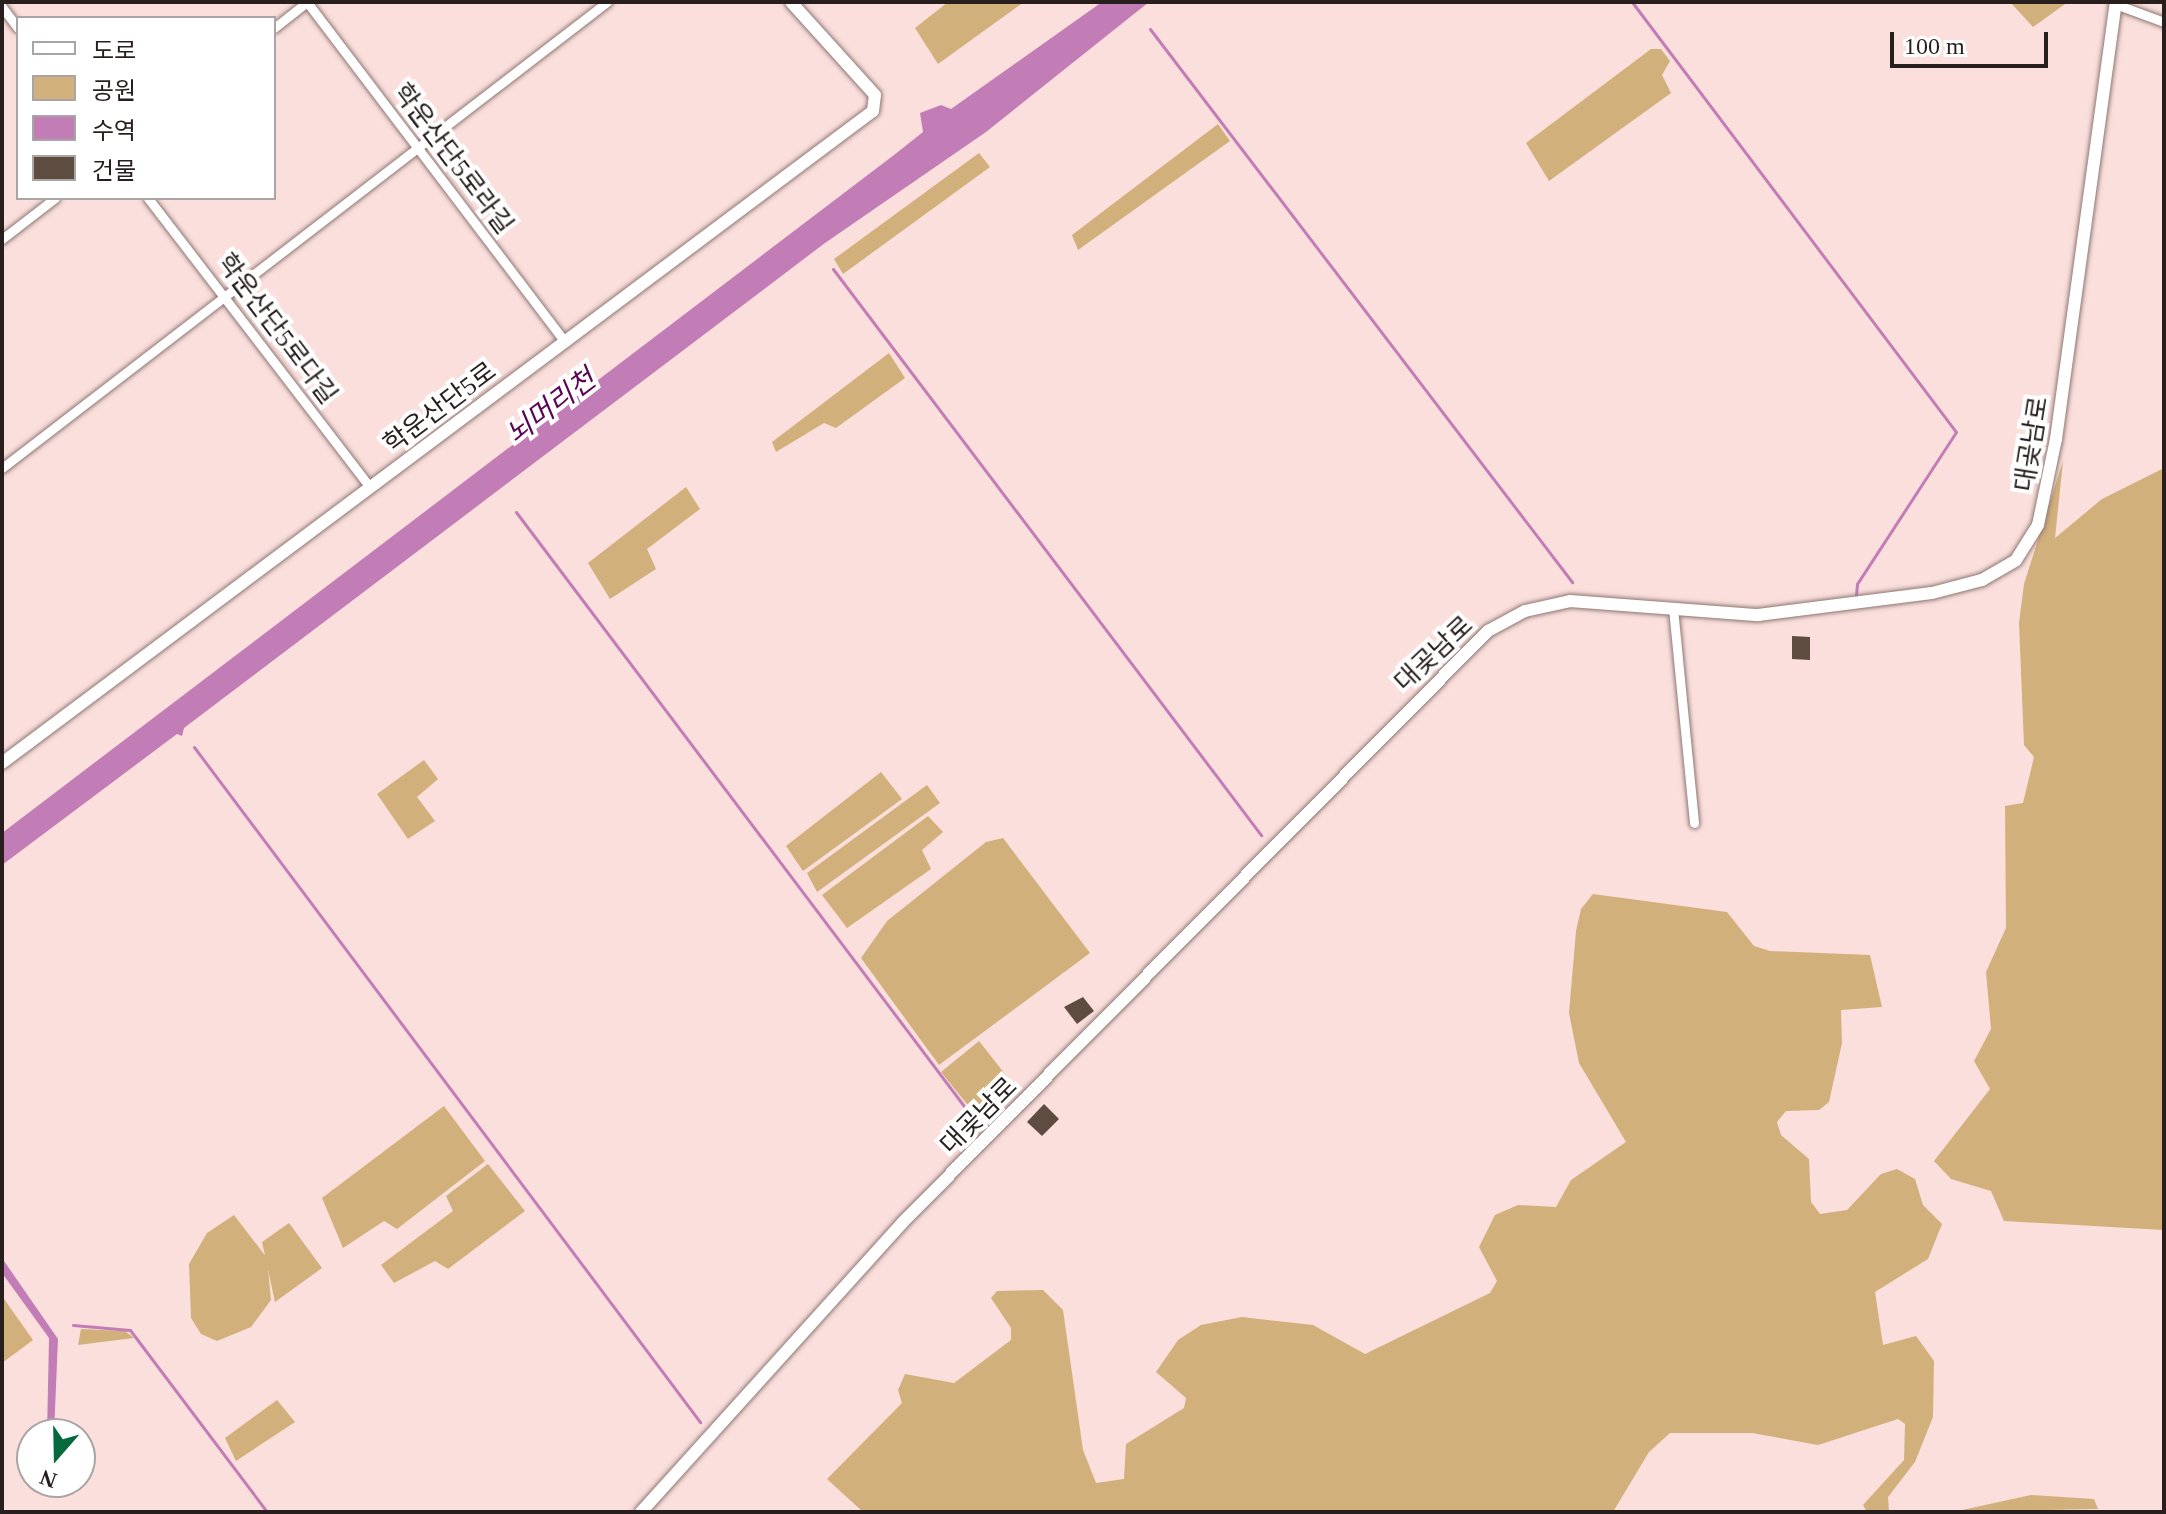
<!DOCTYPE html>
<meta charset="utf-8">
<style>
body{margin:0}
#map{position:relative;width:2166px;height:1514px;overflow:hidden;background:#fadfdc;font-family:"Times New Roman","Noto Sans KR",serif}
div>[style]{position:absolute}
.green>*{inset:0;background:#d2b07b}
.water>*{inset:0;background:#c27db7}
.stream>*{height:3px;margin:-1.5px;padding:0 1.5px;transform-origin:1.5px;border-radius:1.5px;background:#c27db7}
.building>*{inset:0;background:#5e4c41}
.roads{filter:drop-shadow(0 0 2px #8e7774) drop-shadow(0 0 2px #8e7774)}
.street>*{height:9px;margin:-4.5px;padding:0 4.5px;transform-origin:4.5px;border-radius:4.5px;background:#fff}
.secondary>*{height:12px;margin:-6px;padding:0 6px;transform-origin:6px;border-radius:6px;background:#fff}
span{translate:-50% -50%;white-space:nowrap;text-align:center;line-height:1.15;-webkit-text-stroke:8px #fff;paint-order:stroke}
.street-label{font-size:26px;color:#271e1d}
.water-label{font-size:28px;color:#5c0454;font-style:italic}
.frame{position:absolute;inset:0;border:4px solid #271e1d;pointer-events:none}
.legend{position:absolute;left:16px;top:16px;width:260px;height:184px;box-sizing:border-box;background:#fff;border:2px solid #a9a5a5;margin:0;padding:10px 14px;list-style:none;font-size:24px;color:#271e1d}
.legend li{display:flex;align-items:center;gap:16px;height:40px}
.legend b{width:40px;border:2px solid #a9a5a5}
.north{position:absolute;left:16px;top:1418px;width:80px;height:80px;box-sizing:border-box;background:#fff;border:2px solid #a9a5a5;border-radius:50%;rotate:200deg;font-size:22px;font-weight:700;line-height:32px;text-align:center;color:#271e1d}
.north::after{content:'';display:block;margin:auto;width:28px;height:36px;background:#05693e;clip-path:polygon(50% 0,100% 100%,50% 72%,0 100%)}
.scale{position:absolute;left:1890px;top:32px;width:158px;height:36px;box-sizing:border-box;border:4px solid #271e1d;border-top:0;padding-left:10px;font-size:24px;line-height:28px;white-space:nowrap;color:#271e1d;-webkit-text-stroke:6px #fff;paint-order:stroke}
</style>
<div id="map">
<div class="green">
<div style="clip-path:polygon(948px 2px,1024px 2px,938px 64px,915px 28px)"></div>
<div style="clip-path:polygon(2010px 2px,2068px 2px,2033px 27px)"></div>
<div style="clip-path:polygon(1651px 49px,1661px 49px,1670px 61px,1662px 75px,1671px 93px,1549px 181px,1526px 143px)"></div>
<div style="clip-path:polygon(1218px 124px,1230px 141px,1078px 250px,1072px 235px)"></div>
<div style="clip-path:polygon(979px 153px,990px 167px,843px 274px,834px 259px)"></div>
<div style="clip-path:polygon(889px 353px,905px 378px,836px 428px,824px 423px,776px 452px,772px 442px)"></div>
<div style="clip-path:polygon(2063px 461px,2055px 538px,2102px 499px,2164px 468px,2164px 1230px,2004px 1221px,1991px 1191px,1951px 1179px,1934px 1161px,1990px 1089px,1974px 1061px,1991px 1029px,1986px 972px,2006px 928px,2005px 806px,2023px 803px,2034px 757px,2024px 745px,2019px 623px,2024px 584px)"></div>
<div style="clip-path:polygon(686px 487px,700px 509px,647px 549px,656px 569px,610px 599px,588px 563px)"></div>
<div style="clip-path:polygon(424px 760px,438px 779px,417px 797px,435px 821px,408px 839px,377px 794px)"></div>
<div style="clip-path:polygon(881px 772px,902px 799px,803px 871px,786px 846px)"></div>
<div style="clip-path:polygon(927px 785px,940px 803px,817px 892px,807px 873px)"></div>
<div style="clip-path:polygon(928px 816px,943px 832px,922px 850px,931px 869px,847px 928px,822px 895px)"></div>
<div style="clip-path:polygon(1003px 838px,1090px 953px,939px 1065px,861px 958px,887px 921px,986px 842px)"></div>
<div style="clip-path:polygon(1593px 894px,1727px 912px,1754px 946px,1770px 951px,1870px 955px,1882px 1007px,1841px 1010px,1842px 1043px,1829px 1102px,1819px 1110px,1786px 1111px,1777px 1122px,1781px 1135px,1809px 1159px,1811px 1202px,1820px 1214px,1847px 1210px,1881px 1174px,1897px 1169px,1915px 1179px,1923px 1205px,1942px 1224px,1928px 1259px,1875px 1292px,1883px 1345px,1916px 1336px,1934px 1361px,1933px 1417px,1915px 1462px,1888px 1497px,1889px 1512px,1867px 1512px,1863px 1505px,1904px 1460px,1905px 1424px,1898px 1419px,1818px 1445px,1752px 1433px,1670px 1433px,1649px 1452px,1613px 1512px,863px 1512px,827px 1479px,902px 1403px,898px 1390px,905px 1374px,954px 1383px,1011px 1340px,1011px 1328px,991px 1298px,997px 1291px,1043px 1290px,1063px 1310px,1083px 1450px,1096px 1483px,1124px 1479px,1126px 1444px,1184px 1408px,1186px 1398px,1156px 1372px,1178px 1340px,1201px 1325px,1242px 1317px,1313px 1325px,1365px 1354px,1490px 1293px,1497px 1281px,1479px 1247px,1495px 1215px,1518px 1205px,1556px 1207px,1571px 1180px,1626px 1142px,1579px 1063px,1569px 1013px,1576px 931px,1581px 909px)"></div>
<div style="clip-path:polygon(979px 1041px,1016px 1088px,983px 1124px,941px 1072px)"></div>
<div style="clip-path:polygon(444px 1106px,485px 1161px,397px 1229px,384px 1221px,343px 1248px,322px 1198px)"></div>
<div style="clip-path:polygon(488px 1164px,525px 1211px,448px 1269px,435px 1261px,394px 1283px,381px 1265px,453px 1211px,446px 1196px)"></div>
<div style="clip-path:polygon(234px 1215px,267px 1258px,271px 1300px,251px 1327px,217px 1341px,201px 1334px,191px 1318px,189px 1264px,207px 1233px)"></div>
<div style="clip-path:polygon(289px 1223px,322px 1268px,275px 1302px,262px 1242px)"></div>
<div style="clip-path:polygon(2px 1296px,33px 1340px,2px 1363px)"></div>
<div style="clip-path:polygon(81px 1329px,125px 1331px,134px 1338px,78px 1345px)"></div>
<div style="clip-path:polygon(277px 1400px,295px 1422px,236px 1461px,225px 1438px)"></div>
<div style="clip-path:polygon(2031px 1495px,2094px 1499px,2098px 1509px,1953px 1512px)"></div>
</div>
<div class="water">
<div style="clip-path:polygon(1102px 2px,1149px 2px,986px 132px,825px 243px,184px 728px,182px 736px,177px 734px,2px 865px,2px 833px,894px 155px,923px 132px,920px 113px,941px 105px,951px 109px)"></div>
<div style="clip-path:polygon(2px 1258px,58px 1339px,54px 1434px,47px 1434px,49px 1338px,2px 1273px)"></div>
</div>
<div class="stream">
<div style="left:1632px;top:2px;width:538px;rotate:53deg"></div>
<div style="left:1956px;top:432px;width:181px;rotate:123.1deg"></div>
<div style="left:1857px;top:584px;width:12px;rotate:95deg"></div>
<div style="left:1150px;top:29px;width:696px;rotate:52.65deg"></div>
<div style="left:833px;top:269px;width:710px;rotate:52.9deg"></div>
<div style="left:516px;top:512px;width:769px;rotate:52.98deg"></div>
<div style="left:194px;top:747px;width:844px;rotate:53.14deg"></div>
<div style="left:73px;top:1325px;width:57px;rotate:5deg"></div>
<div style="left:130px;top:1330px;width:228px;rotate:53deg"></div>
</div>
<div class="building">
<div style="clip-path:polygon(1792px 636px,1810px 637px,1810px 660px,1792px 659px)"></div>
<div style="clip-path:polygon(1083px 997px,1094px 1011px,1077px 1024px,1064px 1007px)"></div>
<div style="clip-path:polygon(1044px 1104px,1059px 1119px,1042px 1136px,1027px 1122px)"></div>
</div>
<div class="roads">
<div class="street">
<div style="left:307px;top:2px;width:427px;rotate:52.8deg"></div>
<div style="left:2118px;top:5px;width:49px;rotate:20.3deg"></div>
<div style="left:2px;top:7px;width:26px;rotate:53deg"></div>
<div style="left:274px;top:28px;width:42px;rotate:-38.2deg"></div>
<div style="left:148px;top:198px;width:364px;rotate:52.5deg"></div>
<div style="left:2px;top:239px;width:67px;rotate:-37.7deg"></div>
<div style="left:2px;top:468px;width:764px;rotate:-37.61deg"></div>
<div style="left:1673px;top:608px;width:216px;rotate:84.4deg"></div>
</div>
<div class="secondary">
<div style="left:2px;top:763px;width:1088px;rotate:-36.82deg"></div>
<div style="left:873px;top:111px;width:16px;rotate:-83deg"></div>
<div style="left:875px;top:95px;width:125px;rotate:-132.1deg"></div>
<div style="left:641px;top:1512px;width:391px;rotate:-47.9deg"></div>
<div style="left:903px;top:1222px;width:832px;rotate:-45.29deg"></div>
<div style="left:1488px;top:631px;width:42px;rotate:-28.4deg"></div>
<div style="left:1525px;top:611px;width:46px;rotate:-12.5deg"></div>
<div style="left:1570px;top:601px;width:189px;rotate:4.3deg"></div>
<div style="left:1758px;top:615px;width:175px;rotate:-7.2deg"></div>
<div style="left:1932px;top:593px;width:52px;rotate:-14.6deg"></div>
<div style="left:1982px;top:580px;width:39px;rotate:-30deg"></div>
<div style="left:2016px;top:560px;width:41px;rotate:-57.8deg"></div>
<div style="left:2038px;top:525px;width:88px;rotate:-78.2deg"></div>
<div style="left:2056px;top:439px;width:441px;rotate:-82.2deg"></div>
</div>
</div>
<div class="street-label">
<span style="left:453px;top:159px;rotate:53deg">학운산단5로라길</span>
<span style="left:277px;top:329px;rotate:53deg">학운산단5로다길</span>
<span style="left:440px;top:408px;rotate:-37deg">학운산단5로</span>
<span style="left:2032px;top:444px;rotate:-81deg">대곶남로</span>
<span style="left:1434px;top:654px;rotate:-43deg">대곶남로</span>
<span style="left:979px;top:1116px;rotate:-45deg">대곶남로</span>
</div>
<div class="water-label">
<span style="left:551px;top:407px;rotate:-37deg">뇌머리천</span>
</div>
<div class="frame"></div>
<ul class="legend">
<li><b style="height:10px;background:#fff"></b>도로</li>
<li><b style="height:22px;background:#d2b07b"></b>공원</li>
<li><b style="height:22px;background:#c27db7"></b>수역</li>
<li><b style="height:22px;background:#5e4c41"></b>건물</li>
</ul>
<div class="north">N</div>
<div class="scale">100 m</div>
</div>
